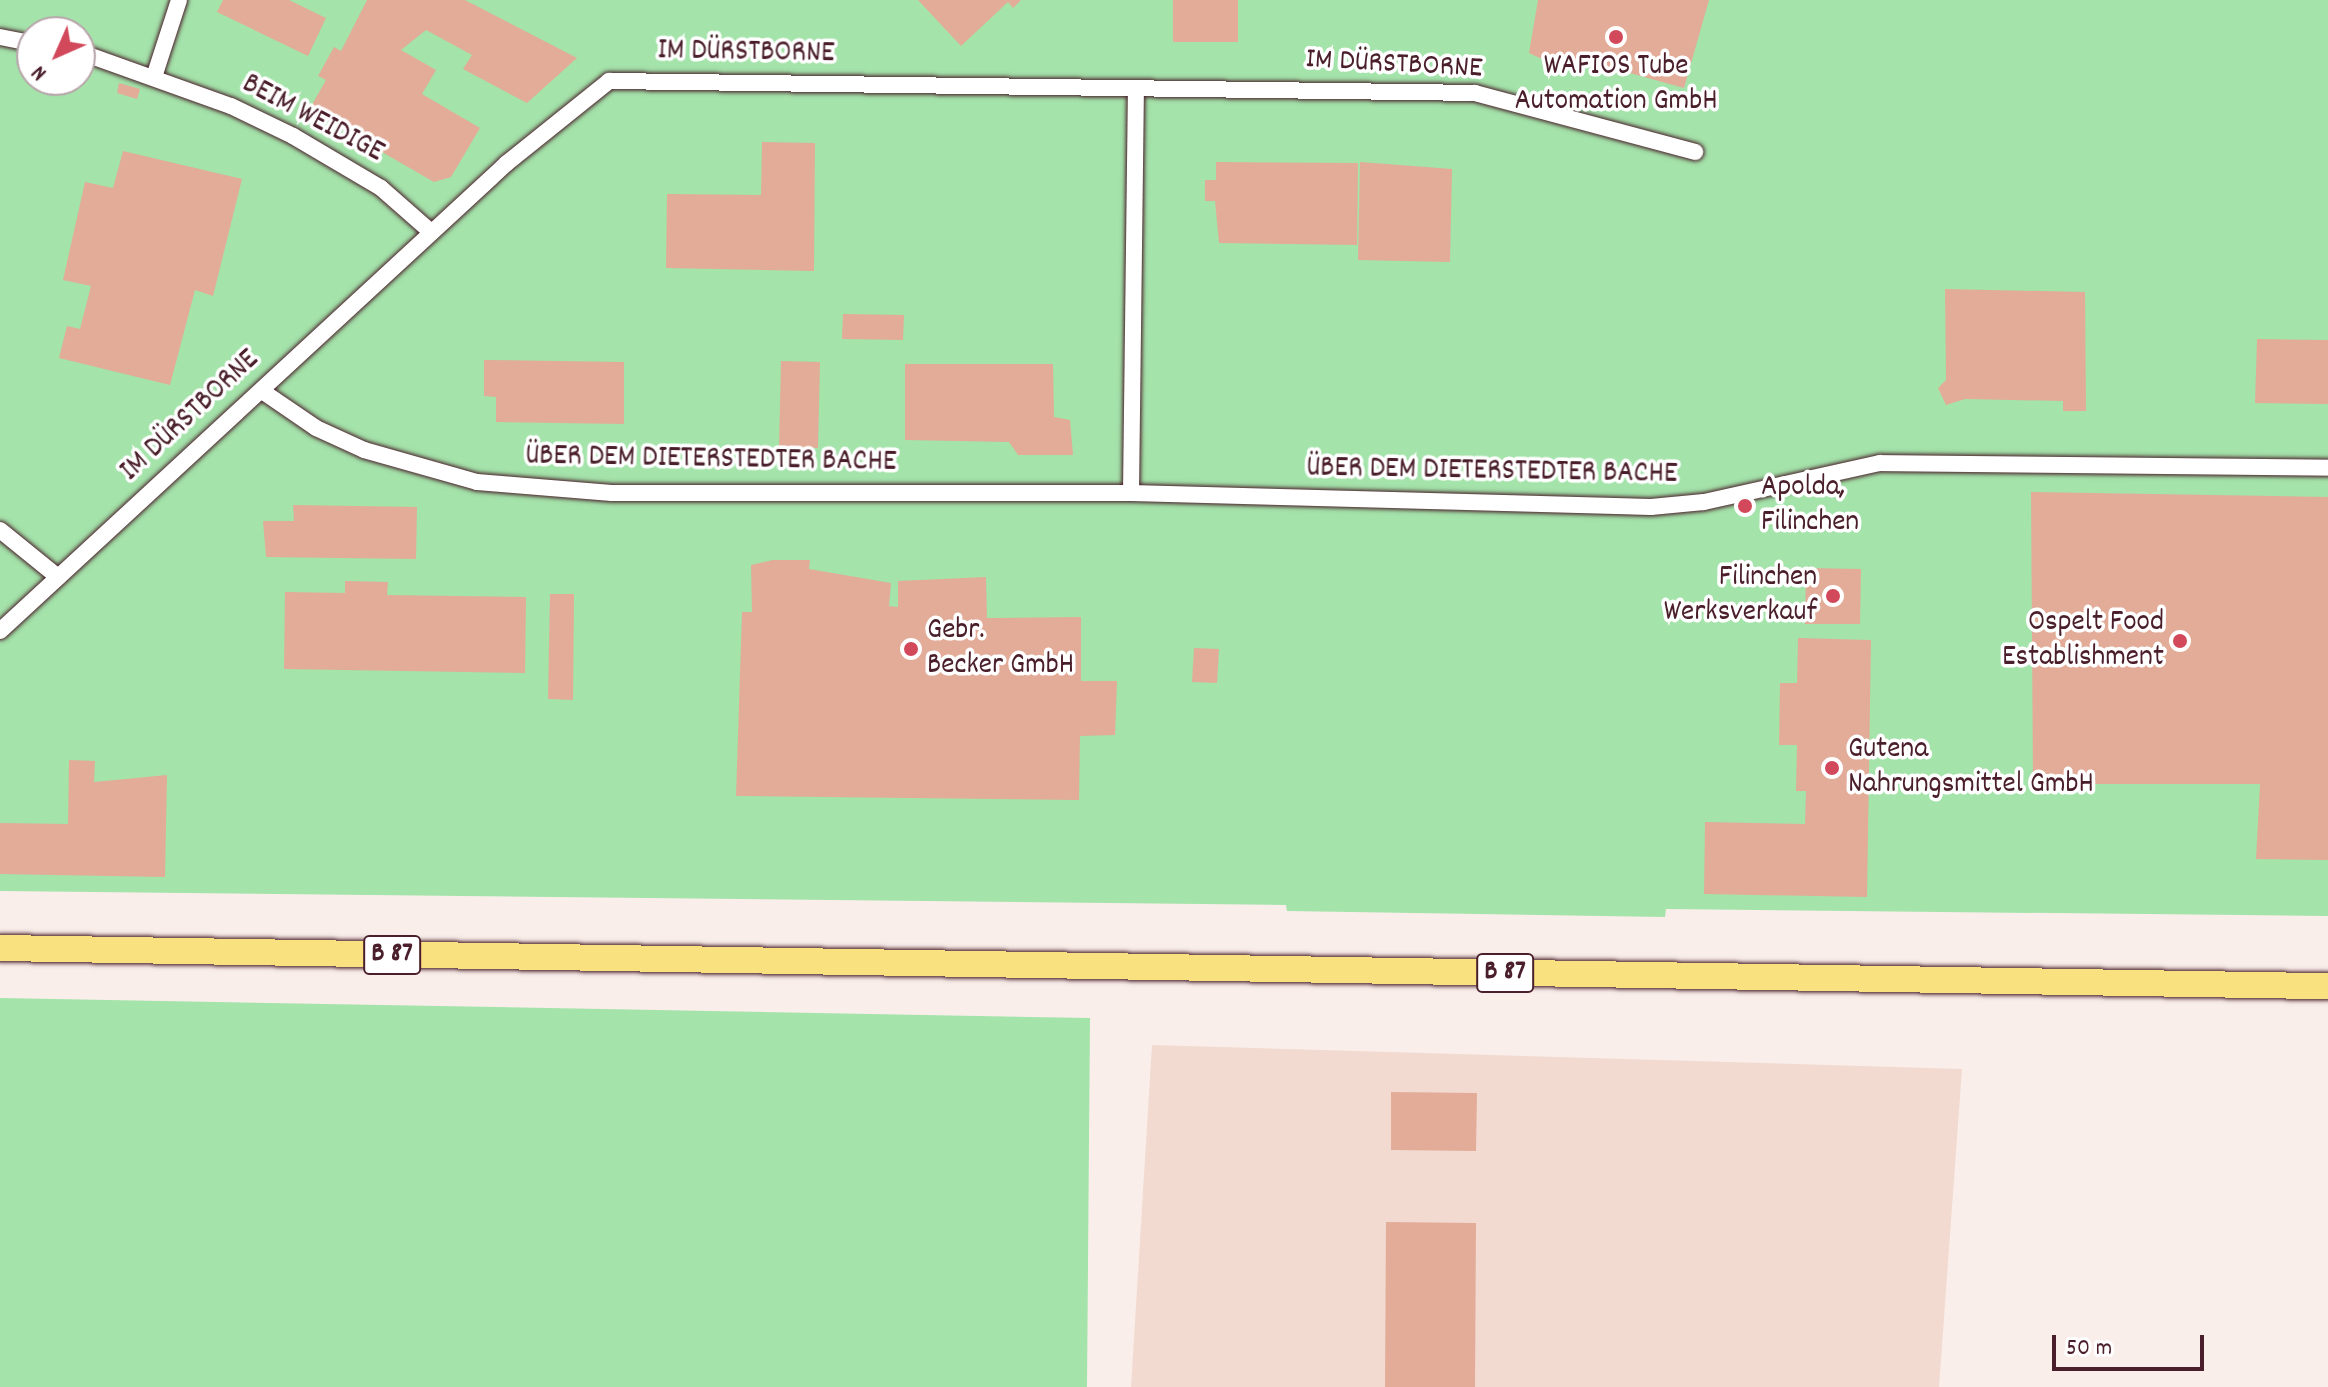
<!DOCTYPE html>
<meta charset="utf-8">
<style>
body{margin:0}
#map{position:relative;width:2328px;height:1387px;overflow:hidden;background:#f9eeea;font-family:Dekko,sans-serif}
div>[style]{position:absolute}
.built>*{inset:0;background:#f2dad1}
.green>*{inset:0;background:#a4e3aa}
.building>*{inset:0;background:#e2ac98}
.roads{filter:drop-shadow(0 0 2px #4a1f2b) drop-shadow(0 0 2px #4a1f2b)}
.minor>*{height:16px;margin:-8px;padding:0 8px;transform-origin:8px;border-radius:8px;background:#fff}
.primary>*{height:26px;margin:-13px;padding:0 13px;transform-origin:13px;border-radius:13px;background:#fae180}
.dots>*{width:22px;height:22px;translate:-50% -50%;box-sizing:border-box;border:4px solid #fff;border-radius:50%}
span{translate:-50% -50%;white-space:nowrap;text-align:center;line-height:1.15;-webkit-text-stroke:7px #fff;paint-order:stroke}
.shield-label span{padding:2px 6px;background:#fff;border:2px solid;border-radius:6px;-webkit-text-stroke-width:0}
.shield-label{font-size:28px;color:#4a1f2b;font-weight:700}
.street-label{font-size:30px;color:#4a1f2b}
.poi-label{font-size:30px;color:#4a1f2b}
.left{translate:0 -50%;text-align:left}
.right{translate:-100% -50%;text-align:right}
.north{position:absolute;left:16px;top:16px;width:80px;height:80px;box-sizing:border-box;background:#fff;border:2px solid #b7a5aa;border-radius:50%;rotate:225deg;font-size:22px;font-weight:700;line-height:32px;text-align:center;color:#4a1f2b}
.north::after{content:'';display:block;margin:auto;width:28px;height:36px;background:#d1495b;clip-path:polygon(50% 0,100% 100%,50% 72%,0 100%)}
.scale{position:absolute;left:2052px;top:1335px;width:152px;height:36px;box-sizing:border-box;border:4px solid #4a1f2b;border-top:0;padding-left:10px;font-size:24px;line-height:28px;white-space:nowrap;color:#4a1f2b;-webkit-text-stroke:6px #fff;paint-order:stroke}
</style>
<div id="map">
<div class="built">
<div style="clip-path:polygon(1152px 1045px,1962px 1069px,1939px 1387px,1131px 1387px)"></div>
</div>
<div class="green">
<div style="clip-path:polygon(evenodd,0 0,2328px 0,2328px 916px,1666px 909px,1665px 917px,1287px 911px,1286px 905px,0 891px,0 0,32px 32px,80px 32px,80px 80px,32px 80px,32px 32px)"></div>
<div style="clip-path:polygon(0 998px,1090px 1018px,1087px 1387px,0 1387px)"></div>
</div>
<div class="building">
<div style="clip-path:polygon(223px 0,289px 0,326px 18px,308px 56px,217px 12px)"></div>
<div style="clip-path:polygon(367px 0,465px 0,577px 58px,527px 103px,463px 69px,472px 55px,426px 30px,401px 50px,436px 70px,422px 94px,480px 128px,451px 177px,434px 182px,309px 110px,326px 80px,318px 76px,334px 47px,341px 51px)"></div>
<div style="clip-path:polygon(918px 0,1021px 0,1013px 8px,1008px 2px,961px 46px)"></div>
<div style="clip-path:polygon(1173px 0,1238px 0,1238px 42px,1173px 42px)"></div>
<div style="clip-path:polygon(1538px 0,1709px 0,1684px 88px,1579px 59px,1577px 67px,1557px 66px,1529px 53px)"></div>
<div style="clip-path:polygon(119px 83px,140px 89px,137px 99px,117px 93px)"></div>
<div style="clip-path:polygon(762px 142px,815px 143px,814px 271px,666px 268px,667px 194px,761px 195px)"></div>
<div style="clip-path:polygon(123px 151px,242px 179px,213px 296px,195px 290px,170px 385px,59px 358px,67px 326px,80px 329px,91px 286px,63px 280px,85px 182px,113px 188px)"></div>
<div style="clip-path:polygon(1216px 162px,1358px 163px,1357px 245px,1219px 243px,1215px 201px,1205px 201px,1205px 180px,1216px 180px)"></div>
<div style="clip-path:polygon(1360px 162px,1452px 169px,1450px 262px,1358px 260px)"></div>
<div style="clip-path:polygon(1945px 289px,2085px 292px,2086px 411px,2063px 411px,2063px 401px,1965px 399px,1946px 405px,1938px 388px,1946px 380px)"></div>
<div style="clip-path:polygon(843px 314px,904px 315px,903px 340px,842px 339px)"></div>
<div style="clip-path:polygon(2257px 339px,2328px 340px,2328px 404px,2255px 403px)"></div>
<div style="clip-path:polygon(484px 360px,624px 362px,624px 424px,496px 422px,496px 397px,484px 396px)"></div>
<div style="clip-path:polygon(781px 361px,820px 362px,818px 448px,779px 447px)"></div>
<div style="clip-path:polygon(905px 364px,1053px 364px,1054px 417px,1070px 420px,1073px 455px,1018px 455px,1009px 442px,905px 440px)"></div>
<div style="clip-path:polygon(2031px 492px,2328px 497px,2328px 860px,2256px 859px,2260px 784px,2033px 784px)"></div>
<div style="clip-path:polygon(293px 505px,417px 507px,416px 559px,266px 557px,263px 521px,294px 521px)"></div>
<div style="clip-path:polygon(773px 560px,810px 560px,809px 569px,891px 583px,889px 606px,898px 607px,898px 581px,986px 577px,987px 618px,1081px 617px,1081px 681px,1117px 681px,1115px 735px,1080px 736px,1079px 800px,736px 796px,742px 612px,752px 612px,751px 565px)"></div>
<div style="clip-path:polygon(1806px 568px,1861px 569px,1860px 624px,1805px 624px)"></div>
<div style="clip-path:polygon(345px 581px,388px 582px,387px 595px,526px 597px,525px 673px,284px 669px,285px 592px,345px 593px)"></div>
<div style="clip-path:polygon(550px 594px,574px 594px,573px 700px,548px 699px)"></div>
<div style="clip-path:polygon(1798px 638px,1871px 640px,1867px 897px,1704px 894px,1705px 822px,1805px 824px,1806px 791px,1796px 791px,1797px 745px,1779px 745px,1780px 683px,1797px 683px)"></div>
<div style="clip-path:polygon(1194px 648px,1219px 649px,1217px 683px,1192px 682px)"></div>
<div style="clip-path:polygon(69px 760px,95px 761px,94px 782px,167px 775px,165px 877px,0 874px,0 823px,68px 824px)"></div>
<div style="clip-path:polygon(1391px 1092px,1477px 1093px,1476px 1151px,1391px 1150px)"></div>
<div style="clip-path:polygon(1386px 1222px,1476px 1223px,1475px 1387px,1385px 1387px)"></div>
</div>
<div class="roads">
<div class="minor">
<div style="left:0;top:37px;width:33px;rotate:11deg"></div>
<div style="left:80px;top:52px;width:160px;rotate:19.7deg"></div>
<div style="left:231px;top:106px;width:69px;rotate:25.8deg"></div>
<div style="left:293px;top:136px;width:102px;rotate:30.6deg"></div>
<div style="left:381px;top:188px;width:67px;rotate:41.3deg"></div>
<div style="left:154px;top:77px;width:81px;rotate:-72deg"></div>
<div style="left:262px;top:391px;width:65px;rotate:34.4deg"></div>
<div style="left:316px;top:428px;width:53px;rotate:24.6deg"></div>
<div style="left:364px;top:450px;width:117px;rotate:15.8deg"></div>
<div style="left:477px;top:482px;width:135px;rotate:4.7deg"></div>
<div style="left:612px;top:493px;width:519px"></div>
<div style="left:1131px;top:493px;width:520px;rotate:1.54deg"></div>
<div style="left:1651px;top:507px;width:53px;rotate:-5.4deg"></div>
<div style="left:1704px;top:502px;width:180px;rotate:-12.5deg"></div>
<div style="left:1880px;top:463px;width:448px;rotate:0.6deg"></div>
<div style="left:1131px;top:493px;width:404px;rotate:-89.3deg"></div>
<div style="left:0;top:530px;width:75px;rotate:39deg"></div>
<div style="left:0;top:631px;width:690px;rotate:-42.71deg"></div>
<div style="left:507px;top:163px;width:131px;rotate:-38.8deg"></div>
<div style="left:609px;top:81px;width:866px;rotate:0.79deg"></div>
<div style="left:1475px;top:93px;width:228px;rotate:15deg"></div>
</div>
<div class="primary">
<div style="left:0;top:948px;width:2328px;rotate:0.94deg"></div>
</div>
</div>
<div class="dots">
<div style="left:1616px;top:37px;background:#d1495b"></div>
<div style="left:1745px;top:506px;background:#d1495b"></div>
<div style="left:1833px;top:596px;background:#d1495b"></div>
<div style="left:2180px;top:641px;background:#d1495b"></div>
<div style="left:911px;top:649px;background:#d1495b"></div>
<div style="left:1832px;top:768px;background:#d1495b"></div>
</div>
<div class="shield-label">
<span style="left:392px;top:955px">B 87</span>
<span style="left:1505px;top:973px">B 87</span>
</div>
<div class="street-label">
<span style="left:746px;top:54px;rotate:1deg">IM DÜRSTBORNE</span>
<span style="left:1394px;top:66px;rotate:3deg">IM DÜRSTBORNE</span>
<span style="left:312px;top:120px;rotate:28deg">BEIM WEIDIGE</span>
<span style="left:191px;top:417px;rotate:-43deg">IM DÜRSTBORNE</span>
<span style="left:711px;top:461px;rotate:1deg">ÜBER DEM DIETERSTEDTER BACHE</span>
<span style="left:1492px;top:473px;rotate:1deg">ÜBER DEM DIETERSTEDTER BACHE</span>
</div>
<div class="poi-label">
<span style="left:1616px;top:85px">WAFIOS Tube<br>Automation GmbH</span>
<span class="left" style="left:1761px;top:506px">Apolda,<br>Filinchen</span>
<span class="right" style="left:1817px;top:596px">Filinchen<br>Werksverkauf</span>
<span class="right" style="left:2164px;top:641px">Ospelt Food<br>Establishment</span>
<span class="left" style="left:927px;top:649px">Gebr.<br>Becker GmbH</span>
<span class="left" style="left:1848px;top:768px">Gutena<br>Nahrungsmittel GmbH</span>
</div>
<div class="north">N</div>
<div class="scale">50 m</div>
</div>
